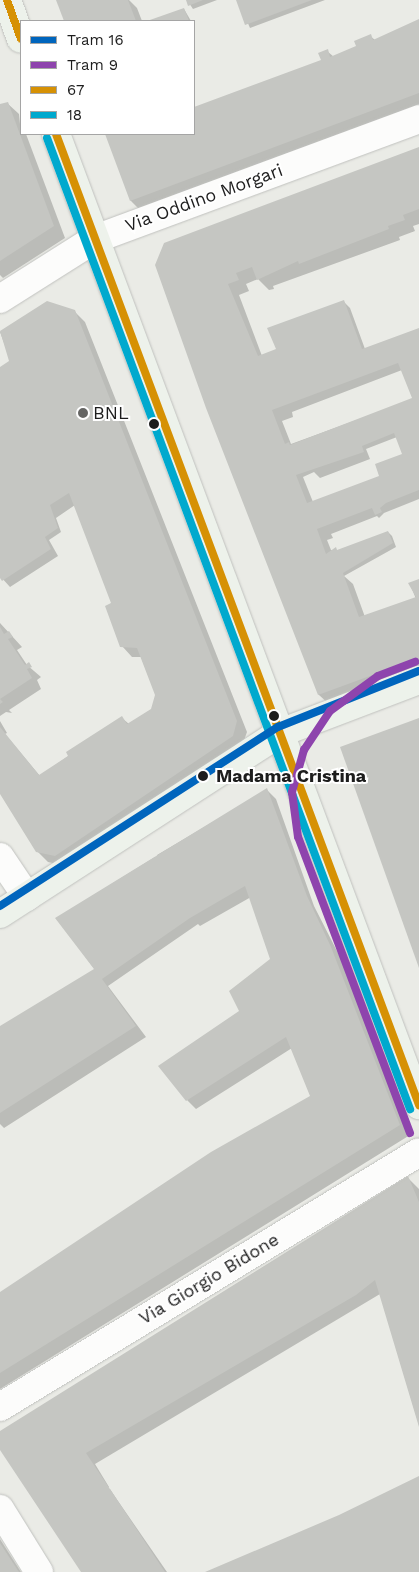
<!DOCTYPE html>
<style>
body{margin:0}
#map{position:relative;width:419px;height:1572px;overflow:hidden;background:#eaebe6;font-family:"Work Sans",sans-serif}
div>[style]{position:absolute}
.shadow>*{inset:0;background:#0003}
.building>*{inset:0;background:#c5c6c2}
.roads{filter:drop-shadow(0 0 1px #c0c1be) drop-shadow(0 0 1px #c0c1be)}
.street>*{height:28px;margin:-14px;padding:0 14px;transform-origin:14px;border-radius:14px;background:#fcfcfb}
.secondary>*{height:28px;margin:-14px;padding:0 14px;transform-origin:14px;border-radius:14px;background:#edf2eb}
.bus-1>*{height:8px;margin:-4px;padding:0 4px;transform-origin:4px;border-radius:4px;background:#d69104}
.bus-2>*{height:8px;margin:-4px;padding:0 4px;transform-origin:4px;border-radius:4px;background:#00a9ce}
.tram-1>*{height:8px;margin:-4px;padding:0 4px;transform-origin:4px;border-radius:4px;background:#0065bd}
.tram-2>*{height:8px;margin:-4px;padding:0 4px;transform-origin:4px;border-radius:4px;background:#8e44ad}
.dots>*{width:14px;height:14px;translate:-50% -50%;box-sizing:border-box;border:2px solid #fff;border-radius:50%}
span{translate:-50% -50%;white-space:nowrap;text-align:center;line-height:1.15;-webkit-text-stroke:4px #fff;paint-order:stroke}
.street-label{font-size:18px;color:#1d1d1d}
.poi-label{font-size:18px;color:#1d1d1d}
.left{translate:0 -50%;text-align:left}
.stop-label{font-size:18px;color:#1d1d1d;font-weight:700}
.legend{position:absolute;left:20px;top:20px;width:175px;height:115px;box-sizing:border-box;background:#fff;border:1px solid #a5a5a5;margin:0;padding:6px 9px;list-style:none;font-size:15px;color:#1d1d1d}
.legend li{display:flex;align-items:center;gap:10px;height:25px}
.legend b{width:25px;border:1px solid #a5a5a5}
</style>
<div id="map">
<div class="shadow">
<div style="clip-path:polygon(58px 0,129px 0,137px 8px,142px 21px,66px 21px)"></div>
<div style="clip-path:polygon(187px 0,217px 0,193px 9px)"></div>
<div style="clip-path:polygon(238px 0,325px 0,250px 28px)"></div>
<div style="clip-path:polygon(184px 9px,191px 21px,150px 21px)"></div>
<div style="clip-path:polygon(419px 21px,419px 108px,142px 212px,131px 201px,107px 134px,194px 134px,194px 108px,323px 61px,327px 51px,334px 57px,358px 47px,370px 36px,375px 40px)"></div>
<div style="clip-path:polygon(7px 103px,19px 114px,21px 134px,26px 134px,65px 238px,3px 278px,0 275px,0 105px)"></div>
<div style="clip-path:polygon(evenodd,419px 150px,419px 224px,413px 226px,415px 231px,399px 237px,400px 240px,273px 286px,274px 289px,269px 290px,258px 279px,246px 284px,249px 291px,239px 295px,262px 356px,277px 350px,343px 301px,350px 308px,365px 349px,419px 330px,419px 499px,384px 513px,379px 518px,377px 516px,331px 534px,333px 538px,327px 540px,331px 550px,338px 551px,388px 532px,392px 536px,396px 547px,344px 576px,353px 584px,365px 617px,416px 599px,410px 584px,419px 581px,419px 672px,330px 705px,319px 695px,156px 265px,419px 150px,402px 370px,414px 399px,291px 444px,282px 421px,293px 417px,292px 412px,402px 370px,419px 150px,397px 437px,406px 460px,381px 477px,313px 502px,303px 477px,314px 472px,320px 478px,370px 459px,366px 449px,397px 437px)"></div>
<div style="clip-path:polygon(47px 302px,74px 311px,85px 322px,247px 732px,242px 746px,66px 866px,48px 862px,37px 851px,0 791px,0 721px,7px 733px,5px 734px,40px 776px,122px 718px,129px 724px,152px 709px,156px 695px,141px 657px,132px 657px,122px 646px,113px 604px,75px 505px,56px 518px,61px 532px,49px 540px,58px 556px,10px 587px,0 576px,0 369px,11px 362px,0 332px)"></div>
<div style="clip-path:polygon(0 623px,22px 647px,17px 650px,27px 665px,41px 677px,37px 680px,41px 689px,9px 710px,12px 713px,6px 712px,0 716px)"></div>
<div style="clip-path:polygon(267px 790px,276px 799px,314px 906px,341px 959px,410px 1135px,0 1389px,0 1294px,311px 1096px,292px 1048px,196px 1109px,187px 1100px,272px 959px,251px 897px,200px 926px,198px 924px,108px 986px,146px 1037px,4px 1128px,0 1124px,0 1028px,98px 974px,57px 918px,155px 857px,159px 860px,157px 855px)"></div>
<div style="clip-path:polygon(408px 1178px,419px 1189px,419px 1425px,380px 1294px,95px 1464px,109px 1487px,52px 1524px,0 1448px,0 1433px)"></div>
<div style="clip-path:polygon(110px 1489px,118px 1501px,167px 1572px,82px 1572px,52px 1527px)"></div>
<div style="clip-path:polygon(0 1539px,21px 1572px,0 1572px)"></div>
</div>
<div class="building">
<div style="clip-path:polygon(56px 0,128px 0,136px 21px,64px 21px)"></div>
<div style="clip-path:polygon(186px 0,203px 0,188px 6px)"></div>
<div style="clip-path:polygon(236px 0,312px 0,245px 25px)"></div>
<div style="clip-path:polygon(184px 8px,189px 21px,147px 21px)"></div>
<div style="clip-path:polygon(419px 19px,419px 93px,130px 201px,105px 134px,194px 134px,194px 107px,321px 60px,318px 53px,328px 49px,330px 57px,356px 46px,354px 41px,371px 34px,373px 40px)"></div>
<div style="clip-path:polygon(8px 102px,54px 226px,0 261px,0 104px)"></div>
<div style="clip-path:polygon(evenodd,419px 147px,419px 209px,403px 215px,405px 220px,388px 226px,389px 229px,299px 264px,298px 261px,257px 280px,252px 267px,236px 273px,239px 280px,228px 284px,258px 356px,276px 349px,267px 328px,344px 300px,362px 349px,419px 328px,419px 490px,386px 503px,380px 508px,382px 512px,375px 515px,372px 508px,317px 529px,326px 554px,336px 547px,337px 550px,388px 531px,393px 543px,343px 573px,359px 617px,416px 597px,408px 583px,419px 579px,419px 658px,318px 695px,206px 408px,155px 265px,164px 243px,419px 147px,398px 363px,412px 398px,290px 445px,289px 442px,285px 444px,272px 410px,398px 363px,419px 147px,394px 433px,402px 454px,375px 464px,379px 476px,307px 503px,296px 475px,364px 452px,362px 446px,394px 433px)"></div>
<div style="clip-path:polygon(47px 301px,75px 310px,237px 721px,233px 736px,55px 856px,36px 852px,0 794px,0 727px,39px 775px,68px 756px,66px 752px,122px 716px,127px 724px,151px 709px,155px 695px,137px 648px,120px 647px,105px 606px,111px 603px,69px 493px,50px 505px,58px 528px,45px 537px,51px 549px,2px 581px,0 578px,0 367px,9px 361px,0 331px)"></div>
<div style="clip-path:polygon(0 627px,4px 634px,9px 631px,13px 637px,8px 639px,25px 665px,29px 662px,32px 667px,27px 669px,32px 678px,0 699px,3px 702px,0 704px)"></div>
<div style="clip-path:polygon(419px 718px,419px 968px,340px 747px)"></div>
<div style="clip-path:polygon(267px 788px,307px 896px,331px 947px,400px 1125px,0 1373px,0 1292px,211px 1152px,310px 1096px,286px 1037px,186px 1101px,158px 1066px,239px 1011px,229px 991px,270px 959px,245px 886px,190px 918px,102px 979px,136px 1026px,0 1113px,0 1026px,94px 969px,55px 918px)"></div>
<div style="clip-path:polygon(408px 1176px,419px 1202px,419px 1427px,375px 1280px,356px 1295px,86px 1453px,165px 1572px,81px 1572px,0 1450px,0 1431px)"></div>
<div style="clip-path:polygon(419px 1476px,419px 1572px,205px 1572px,339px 1515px)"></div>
<div style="clip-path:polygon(0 1543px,19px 1572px,0 1572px)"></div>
</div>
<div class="roads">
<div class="street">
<div style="left:0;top:299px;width:112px;rotate:-32.3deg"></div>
<div style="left:95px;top:239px;width:346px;rotate:-20.3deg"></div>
<div style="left:0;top:857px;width:48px;rotate:56deg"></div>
<div style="left:0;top:1407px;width:490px;rotate:-31.3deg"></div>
<div style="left:0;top:1509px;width:74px;rotate:58.2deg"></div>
</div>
<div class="secondary">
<div style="left:7px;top:0;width:41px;rotate:70.3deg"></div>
<div style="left:56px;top:134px;width:1037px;rotate:69.5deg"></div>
<div style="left:0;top:914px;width:333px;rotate:-32.9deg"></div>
<div style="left:280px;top:733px;width:149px;rotate:-20.9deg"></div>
</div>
</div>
<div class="bus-1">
<div style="left:7px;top:0;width:41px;rotate:70.3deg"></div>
<div style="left:56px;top:134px;width:1037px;rotate:69.5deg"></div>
</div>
<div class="bus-2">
<div style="left:47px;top:138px;width:1037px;rotate:69.5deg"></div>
</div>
<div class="tram-1">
<div style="left:0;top:906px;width:331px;rotate:-32.8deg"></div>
<div style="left:278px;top:727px;width:152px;rotate:-21.7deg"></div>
</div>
<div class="tram-2">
<div style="left:410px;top:1133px;width:316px;rotate:-110.7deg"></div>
<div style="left:298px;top:837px;width:45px;rotate:-97.6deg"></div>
<div style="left:292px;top:792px;width:44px;rotate:-74.1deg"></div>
<div style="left:304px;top:750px;width:47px;rotate:-56.3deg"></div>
<div style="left:330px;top:711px;width:59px;rotate:-36.1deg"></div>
<div style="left:378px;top:676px;width:40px;rotate:-21deg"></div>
</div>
<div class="dots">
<div style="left:83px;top:413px;background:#656563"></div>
<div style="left:154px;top:424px;background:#1d1d1d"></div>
<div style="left:274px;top:716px;background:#1d1d1d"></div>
<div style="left:203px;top:776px;background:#1d1d1d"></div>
</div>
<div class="street-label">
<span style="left:204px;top:198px;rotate:-20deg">Via Oddino Morgari</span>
<span style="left:209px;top:1279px;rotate:-31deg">Via Giorgio Bidone</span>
</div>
<div class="poi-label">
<span class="left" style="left:93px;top:413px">BNL</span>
</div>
<div class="stop-label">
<span class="left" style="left:216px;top:776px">Madama Cristina</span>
</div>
<ul class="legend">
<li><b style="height:6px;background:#0065bd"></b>Tram 16</li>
<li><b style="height:6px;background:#8e44ad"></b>Tram 9</li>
<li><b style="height:6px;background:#d69104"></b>67</li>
<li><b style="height:6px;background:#00a9ce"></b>18</li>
</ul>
</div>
